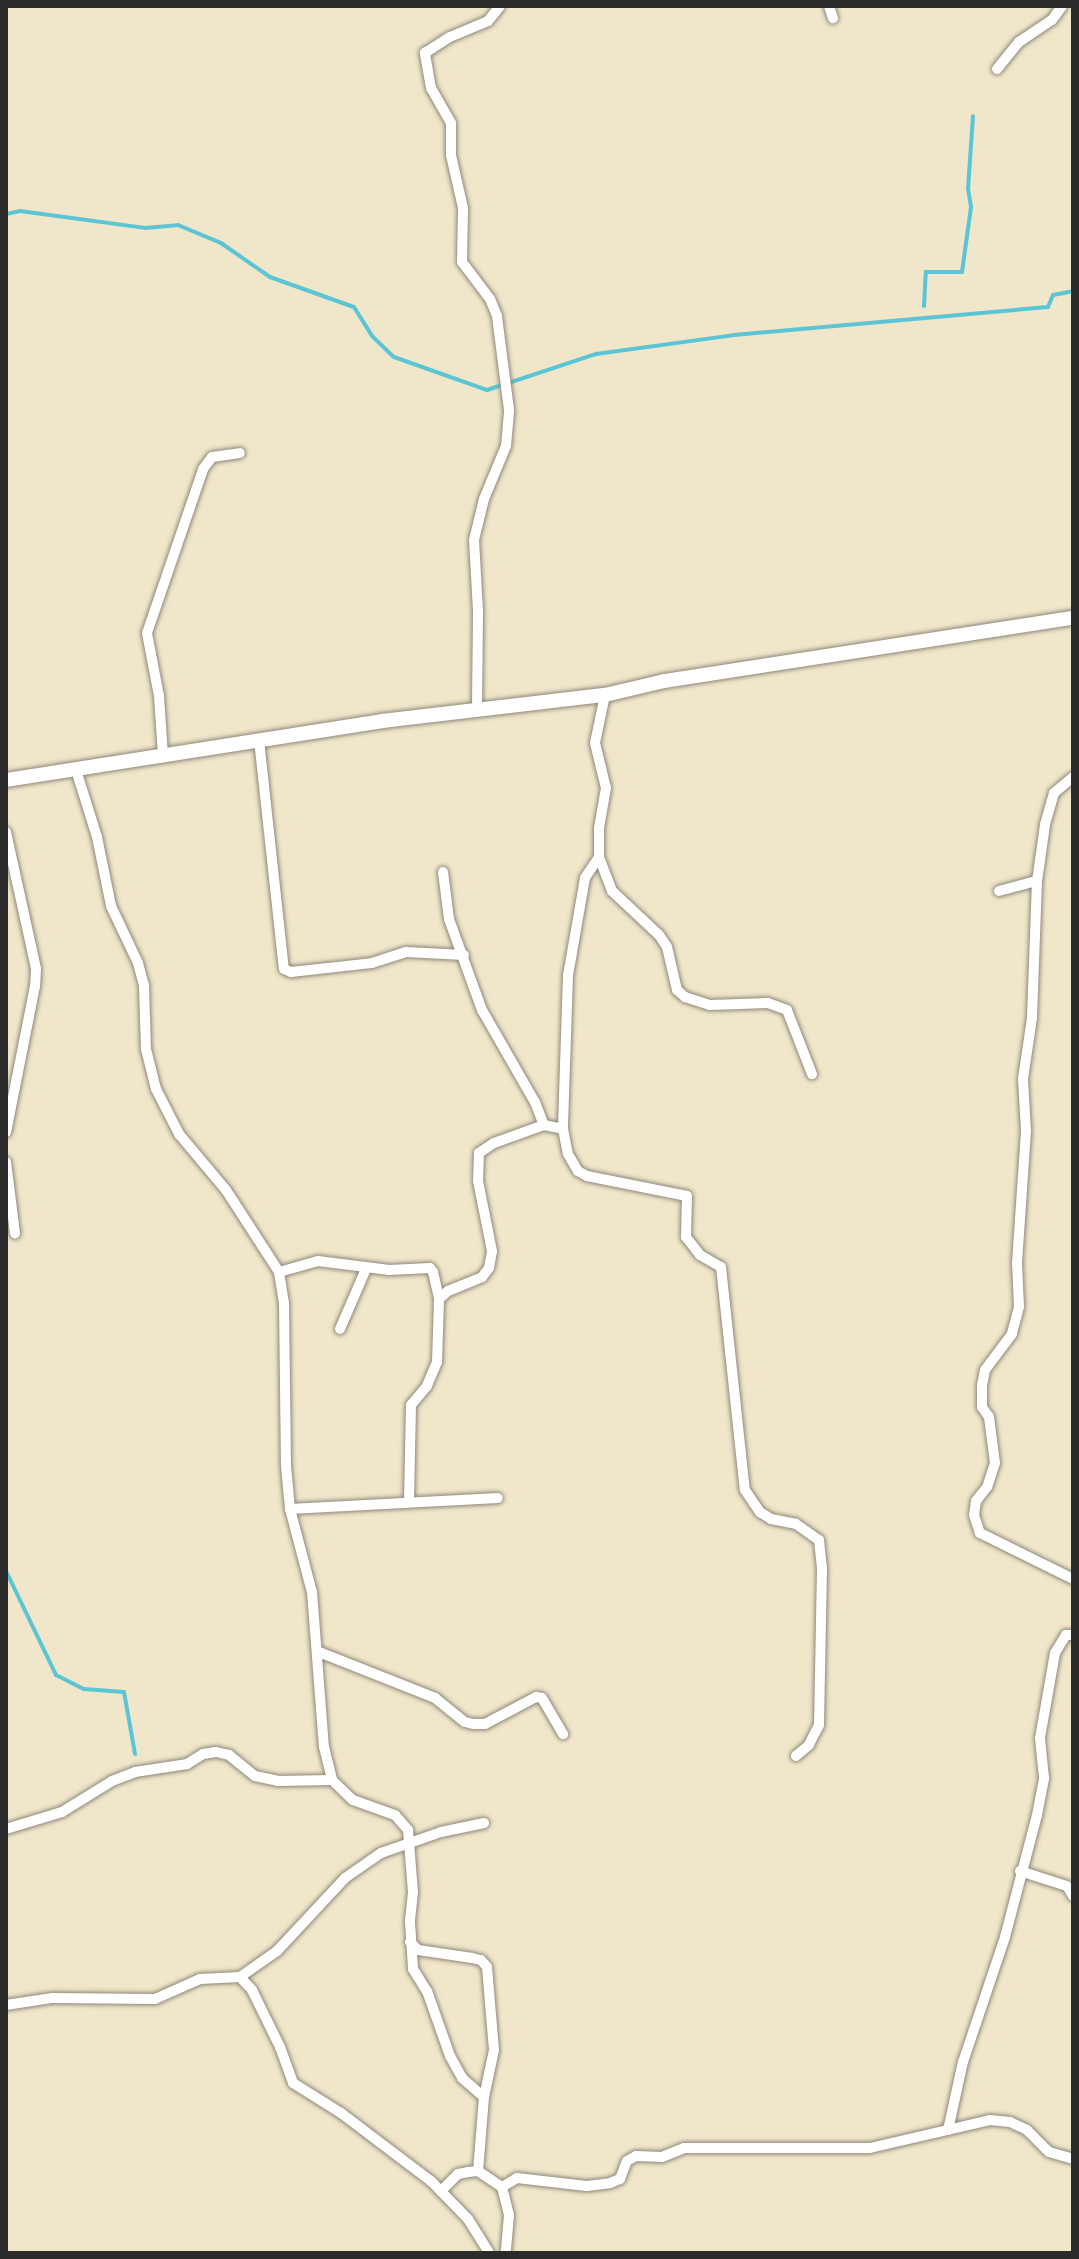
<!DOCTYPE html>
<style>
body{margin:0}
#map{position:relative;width:1079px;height:2259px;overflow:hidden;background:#f0e6ca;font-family:"Libre Bodoni",serif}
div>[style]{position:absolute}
.stream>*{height:4px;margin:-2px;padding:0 2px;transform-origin:2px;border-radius:2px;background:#5bc5d6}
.roads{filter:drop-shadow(0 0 2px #8e887a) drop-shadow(0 0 2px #8e887a)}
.street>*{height:10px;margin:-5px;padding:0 5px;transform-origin:5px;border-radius:5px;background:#fff}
.secondary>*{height:14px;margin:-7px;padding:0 7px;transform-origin:7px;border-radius:7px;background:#fff}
span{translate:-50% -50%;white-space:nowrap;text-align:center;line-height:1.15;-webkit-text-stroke:6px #fbf7ec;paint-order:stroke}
.frame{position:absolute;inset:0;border:8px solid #2b2b2b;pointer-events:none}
</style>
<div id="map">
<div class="stream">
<div style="left:6px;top:214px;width:14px;rotate:-12deg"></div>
<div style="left:20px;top:211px;width:126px;rotate:7.7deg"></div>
<div style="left:145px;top:228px;width:33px;rotate:-5deg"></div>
<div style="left:178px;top:225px;width:47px;rotate:22.7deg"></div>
<div style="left:221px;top:243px;width:60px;rotate:34.8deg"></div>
<div style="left:270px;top:277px;width:89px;rotate:19.7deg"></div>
<div style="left:354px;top:307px;width:34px;rotate:58deg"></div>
<div style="left:372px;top:336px;width:30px;rotate:44deg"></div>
<div style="left:394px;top:357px;width:99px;rotate:19.5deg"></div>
<div style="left:487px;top:390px;width:115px;rotate:-18.3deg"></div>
<div style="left:596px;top:354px;width:139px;rotate:-7.8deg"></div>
<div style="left:734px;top:335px;width:315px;rotate:-5.1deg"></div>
<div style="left:1048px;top:307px;width:13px;rotate:-67deg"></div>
<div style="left:1053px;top:295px;width:20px;rotate:-11deg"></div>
<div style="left:924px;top:306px;width:34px;rotate:-87deg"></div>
<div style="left:926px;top:272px;width:36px"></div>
<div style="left:962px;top:272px;width:66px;rotate:-82.1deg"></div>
<div style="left:971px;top:207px;width:18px;rotate:-99deg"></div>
<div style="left:968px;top:189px;width:73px;rotate:-86.1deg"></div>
<div style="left:6px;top:1571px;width:115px;rotate:64.3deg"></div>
<div style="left:56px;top:1675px;width:31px;rotate:27deg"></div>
<div style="left:84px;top:1689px;width:40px;rotate:4.3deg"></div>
<div style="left:124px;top:1692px;width:63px;rotate:79.9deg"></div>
</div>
<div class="roads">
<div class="street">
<div style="left:829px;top:6px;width:13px;rotate:72deg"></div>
<div style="left:997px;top:69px;width:35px;rotate:-51deg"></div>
<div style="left:1019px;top:42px;width:40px;rotate:-34deg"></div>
<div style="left:1052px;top:20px;width:17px;rotate:-54deg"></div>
<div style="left:605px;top:695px;width:49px;rotate:101.8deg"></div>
<div style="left:595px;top:743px;width:46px;rotate:76.3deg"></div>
<div style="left:606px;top:788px;width:41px;rotate:99.9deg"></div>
<div style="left:599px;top:828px;width:29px;rotate:90deg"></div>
<div style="left:599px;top:857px;width:36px;rotate:69deg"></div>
<div style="left:612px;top:891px;width:64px;rotate:43.1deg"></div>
<div style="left:659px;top:935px;width:14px;rotate:56deg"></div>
<div style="left:667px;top:947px;width:44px;rotate:76.9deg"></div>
<div style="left:677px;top:990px;width:11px;rotate:41deg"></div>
<div style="left:685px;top:997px;width:26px;rotate:18deg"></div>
<div style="left:710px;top:1005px;width:58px;rotate:-2deg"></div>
<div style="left:768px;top:1003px;width:20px;rotate:20deg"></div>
<div style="left:787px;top:1010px;width:69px;rotate:68.7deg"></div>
<div style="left:477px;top:708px;width:97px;rotate:-89.4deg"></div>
<div style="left:478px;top:611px;width:71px;rotate:-93.2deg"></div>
<div style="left:474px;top:540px;width:42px;rotate:-76.3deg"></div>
<div style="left:484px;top:499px;width:57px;rotate:-67.5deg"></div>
<div style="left:506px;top:446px;width:36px;rotate:-85deg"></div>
<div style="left:509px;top:410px;width:95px;rotate:-97.3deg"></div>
<div style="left:497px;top:316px;width:18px;rotate:-112deg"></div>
<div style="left:490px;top:299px;width:46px;rotate:-127.1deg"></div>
<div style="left:462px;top:262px;width:54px;rotate:-88.9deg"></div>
<div style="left:463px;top:208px;width:54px;rotate:-102.8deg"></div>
<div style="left:451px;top:155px;width:32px;rotate:-90deg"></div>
<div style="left:451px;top:123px;width:40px;rotate:-119.7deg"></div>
<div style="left:431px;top:88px;width:36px;rotate:-100deg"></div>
<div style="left:425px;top:53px;width:30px;rotate:-33deg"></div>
<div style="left:450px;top:37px;width:41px;rotate:-22.8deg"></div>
<div style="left:488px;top:21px;width:19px;rotate:-51deg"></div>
<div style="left:259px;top:740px;width:230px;rotate:83.8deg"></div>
<div style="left:284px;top:969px;width:8px;rotate:23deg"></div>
<div style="left:291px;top:972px;width:81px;rotate:-6.3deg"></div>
<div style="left:372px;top:963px;width:36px;rotate:-18deg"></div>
<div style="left:406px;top:952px;width:58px;rotate:3deg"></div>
<div style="left:163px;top:755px;width:59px;rotate:-93.9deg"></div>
<div style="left:159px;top:696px;width:64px;rotate:-100.8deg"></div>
<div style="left:147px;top:633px;width:173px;rotate:-71.1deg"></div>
<div style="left:203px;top:469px;width:15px;rotate:-53deg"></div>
<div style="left:212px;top:457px;width:28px;rotate:-8deg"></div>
<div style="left:76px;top:770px;width:70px;rotate:72.6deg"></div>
<div style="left:97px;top:837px;width:70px;rotate:78.5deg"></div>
<div style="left:111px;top:906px;width:63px;rotate:64.7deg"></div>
<div style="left:138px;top:963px;width:24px;rotate:75deg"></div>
<div style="left:144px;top:986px;width:63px;rotate:88.2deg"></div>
<div style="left:146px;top:1049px;width:41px;rotate:76deg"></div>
<div style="left:156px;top:1089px;width:51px;rotate:62.9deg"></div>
<div style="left:179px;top:1134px;width:73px;rotate:50deg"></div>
<div style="left:226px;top:1190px;width:98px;rotate:57.1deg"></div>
<div style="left:279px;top:1272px;width:31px;rotate:81deg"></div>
<div style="left:284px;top:1303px;width:163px;rotate:89.3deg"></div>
<div style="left:286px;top:1466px;width:43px;rotate:84.7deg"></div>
<div style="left:290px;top:1509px;width:86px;rotate:75.2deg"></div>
<div style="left:312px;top:1592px;width:155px;rotate:85.6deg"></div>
<div style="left:324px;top:1747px;width:34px;rotate:76deg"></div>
<div style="left:332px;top:1780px;width:29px;rotate:44deg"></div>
<div style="left:353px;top:1800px;width:45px;rotate:19.7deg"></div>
<div style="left:395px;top:1815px;width:20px;rotate:49deg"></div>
<div style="left:408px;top:1830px;width:62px;rotate:85.4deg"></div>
<div style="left:413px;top:1892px;width:30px;rotate:96deg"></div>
<div style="left:410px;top:1922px;width:47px;rotate:86.3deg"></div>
<div style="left:413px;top:1969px;width:26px;rotate:58deg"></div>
<div style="left:427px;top:1991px;width:69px;rotate:70.5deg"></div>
<div style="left:450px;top:2056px;width:25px;rotate:61deg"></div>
<div style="left:462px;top:2078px;width:29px;rotate:41deg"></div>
<div style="left:484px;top:2097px;width:74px;rotate:94.6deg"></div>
<div style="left:1073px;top:777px;width:25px;rotate:140deg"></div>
<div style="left:1054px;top:793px;width:33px;rotate:106deg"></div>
<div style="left:1045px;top:825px;width:57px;rotate:98.1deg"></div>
<div style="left:1037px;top:881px;width:137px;rotate:92.1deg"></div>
<div style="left:1032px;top:1018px;width:62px;rotate:98.4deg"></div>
<div style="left:1023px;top:1079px;width:52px;rotate:86.7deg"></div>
<div style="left:1026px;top:1131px;width:132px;rotate:93.9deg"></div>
<div style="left:1017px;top:1263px;width:44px;rotate:87.4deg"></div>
<div style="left:1019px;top:1307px;width:28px;rotate:105deg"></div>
<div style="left:1012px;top:1334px;width:45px;rotate:126.9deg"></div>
<div style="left:985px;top:1370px;width:15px;rotate:101deg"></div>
<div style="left:982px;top:1385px;width:22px;rotate:90deg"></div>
<div style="left:982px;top:1407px;width:12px;rotate:55deg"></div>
<div style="left:989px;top:1417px;width:46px;rotate:82.6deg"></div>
<div style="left:995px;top:1463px;width:25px;rotate:108deg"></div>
<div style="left:987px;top:1487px;width:18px;rotate:128deg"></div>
<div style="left:976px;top:1501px;width:14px;rotate:98deg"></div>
<div style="left:974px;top:1515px;width:19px;rotate:72deg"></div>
<div style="left:980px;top:1533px;width:104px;rotate:26.3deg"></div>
<div style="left:6px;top:832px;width:140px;rotate:77.6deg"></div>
<div style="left:36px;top:969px;width:17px;rotate:93deg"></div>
<div style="left:35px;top:986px;width:149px;rotate:101.2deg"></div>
<div style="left:599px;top:857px;width:25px;rotate:124deg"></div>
<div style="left:585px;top:878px;width:98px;rotate:99.9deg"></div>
<div style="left:568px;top:975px;width:154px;rotate:91.9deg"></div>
<div style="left:563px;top:1129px;width:25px;rotate:79deg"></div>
<div style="left:568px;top:1154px;width:20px;rotate:60deg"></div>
<div style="left:578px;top:1171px;width:10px;rotate:29deg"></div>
<div style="left:587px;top:1176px;width:102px;rotate:11.3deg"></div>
<div style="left:687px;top:1196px;width:41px;rotate:91.4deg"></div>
<div style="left:686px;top:1237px;width:23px;rotate:52deg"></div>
<div style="left:700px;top:1255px;width:24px;rotate:30deg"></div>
<div style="left:721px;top:1267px;width:224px;rotate:83.9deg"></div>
<div style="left:745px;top:1490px;width:27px;rotate:56deg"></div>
<div style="left:760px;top:1512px;width:13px;rotate:32deg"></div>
<div style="left:771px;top:1519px;width:25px;rotate:11deg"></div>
<div style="left:796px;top:1524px;width:28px;rotate:35deg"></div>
<div style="left:819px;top:1540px;width:29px;rotate:84deg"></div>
<div style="left:822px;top:1569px;width:156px;rotate:91.1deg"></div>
<div style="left:819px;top:1725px;width:22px;rotate:117deg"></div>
<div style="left:809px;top:1745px;width:17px;rotate:140deg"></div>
<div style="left:443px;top:872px;width:47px;rotate:82.7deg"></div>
<div style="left:449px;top:919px;width:97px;rotate:70.1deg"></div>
<div style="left:482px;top:1010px;width:106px;rotate:60.1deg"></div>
<div style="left:535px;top:1102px;width:25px;rotate:69deg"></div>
<div style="left:999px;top:891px;width:39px;rotate:-15deg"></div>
<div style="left:6px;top:1162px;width:72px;rotate:82.8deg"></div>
<div style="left:279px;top:1272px;width:41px;rotate:-15.8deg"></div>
<div style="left:318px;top:1261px;width:72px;rotate:7.2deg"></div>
<div style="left:389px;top:1270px;width:41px;rotate:-2.8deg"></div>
<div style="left:430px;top:1268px;width:5px;rotate:53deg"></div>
<div style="left:433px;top:1272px;width:28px;rotate:77deg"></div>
<div style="left:439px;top:1299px;width:63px;rotate:91.8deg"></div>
<div style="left:437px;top:1362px;width:26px;rotate:113deg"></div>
<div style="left:427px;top:1386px;width:25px;rotate:130deg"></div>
<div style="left:411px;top:1405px;width:97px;rotate:91.2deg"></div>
<div style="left:439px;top:1299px;width:12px;rotate:-42deg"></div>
<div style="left:448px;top:1291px;width:37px;rotate:-22deg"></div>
<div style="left:482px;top:1277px;width:11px;rotate:-52deg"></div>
<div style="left:489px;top:1268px;width:17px;rotate:-80deg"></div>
<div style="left:492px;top:1251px;width:71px;rotate:-101.3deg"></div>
<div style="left:478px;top:1181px;width:28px;rotate:-88deg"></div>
<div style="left:479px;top:1153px;width:18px;rotate:-34deg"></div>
<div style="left:494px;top:1143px;width:53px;rotate:-19.8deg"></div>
<div style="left:544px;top:1125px;width:19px;rotate:12deg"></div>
<div style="left:340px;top:1329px;width:65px;rotate:-66.6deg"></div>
<div style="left:290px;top:1509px;width:208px;rotate:-3deg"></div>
<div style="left:319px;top:1652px;width:125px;rotate:21.6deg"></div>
<div style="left:435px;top:1698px;width:38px;rotate:39deg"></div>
<div style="left:465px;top:1722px;width:9px;rotate:13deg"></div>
<div style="left:474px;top:1724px;width:11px"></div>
<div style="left:485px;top:1724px;width:58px;rotate:-27.9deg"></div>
<div style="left:536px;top:1697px;width:6px;rotate:9deg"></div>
<div style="left:542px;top:1698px;width:42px;rotate:59.7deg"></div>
<div style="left:6px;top:1829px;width:59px;rotate:-16.9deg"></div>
<div style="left:62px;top:1812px;width:59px;rotate:-31.8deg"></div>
<div style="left:112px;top:1781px;width:25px;rotate:-21deg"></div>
<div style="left:135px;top:1772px;width:53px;rotate:-8.7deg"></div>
<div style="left:187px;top:1764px;width:19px;rotate:-32deg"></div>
<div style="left:203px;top:1754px;width:13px;rotate:-9deg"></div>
<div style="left:216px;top:1752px;width:13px;rotate:13deg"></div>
<div style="left:229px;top:1755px;width:33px;rotate:39deg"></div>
<div style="left:255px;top:1776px;width:24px;rotate:12deg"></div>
<div style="left:278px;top:1781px;width:54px;rotate:-1.1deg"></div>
<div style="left:1020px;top:1871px;width:49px;rotate:17.7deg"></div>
<div style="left:1067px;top:1886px;width:12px;rotate:59deg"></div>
<div style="left:410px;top:1942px;width:11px;rotate:45deg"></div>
<div style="left:418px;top:1950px;width:55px;rotate:8.4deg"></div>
<div style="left:472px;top:1958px;width:9px;rotate:13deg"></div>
<div style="left:481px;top:1960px;width:9px;rotate:49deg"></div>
<div style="left:487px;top:1967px;width:83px;rotate:85.2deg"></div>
<div style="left:494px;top:2050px;width:48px;rotate:102deg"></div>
<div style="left:240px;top:1977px;width:18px;rotate:47deg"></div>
<div style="left:252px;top:1990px;width:64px;rotate:63.8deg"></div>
<div style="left:280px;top:2047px;width:38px;rotate:70deg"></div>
<div style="left:293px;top:2083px;width:57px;rotate:32deg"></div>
<div style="left:341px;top:2113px;width:113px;rotate:37.1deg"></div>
<div style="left:431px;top:2181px;width:53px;rotate:45.8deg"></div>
<div style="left:468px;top:2219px;width:40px;rotate:58deg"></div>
<div style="left:6px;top:2005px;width:47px;rotate:-8.7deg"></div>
<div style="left:52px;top:1998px;width:103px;rotate:0.6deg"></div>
<div style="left:155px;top:1999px;width:49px;rotate:-24deg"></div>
<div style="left:200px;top:1979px;width:40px;rotate:-2.9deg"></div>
<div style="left:240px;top:1977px;width:45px;rotate:-35.1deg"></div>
<div style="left:277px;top:1951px;width:100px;rotate:-47deg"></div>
<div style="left:345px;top:1878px;width:44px;rotate:-34.8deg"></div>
<div style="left:381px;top:1853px;width:64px;rotate:-19.3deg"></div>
<div style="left:441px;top:1832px;width:44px;rotate:-11.8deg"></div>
<div style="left:948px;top:2130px;width:70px;rotate:-77.6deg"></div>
<div style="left:963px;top:2062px;width:132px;rotate:-71.4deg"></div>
<div style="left:1005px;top:1937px;width:126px;rotate:-75.3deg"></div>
<div style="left:1037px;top:1815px;width:38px;rotate:-79deg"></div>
<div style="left:1044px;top:1778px;width:40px;rotate:-95.7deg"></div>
<div style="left:1040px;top:1738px;width:86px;rotate:-80deg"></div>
<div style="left:1055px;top:1653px;width:21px;rotate:-59deg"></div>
<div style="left:1066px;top:1635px;width:7px"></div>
<div style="left:502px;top:2187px;width:17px;rotate:-31deg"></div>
<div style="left:517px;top:2178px;width:70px;rotate:6.5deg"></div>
<div style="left:587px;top:2186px;width:23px;rotate:-7deg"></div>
<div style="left:610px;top:2183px;width:11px;rotate:-22deg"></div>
<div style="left:620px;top:2179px;width:19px;rotate:-69deg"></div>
<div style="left:627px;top:2161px;width:10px;rotate:-29deg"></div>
<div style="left:636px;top:2156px;width:26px;rotate:2deg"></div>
<div style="left:662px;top:2157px;width:24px;rotate:-22deg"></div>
<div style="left:684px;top:2148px;width:186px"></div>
<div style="left:870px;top:2148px;width:123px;rotate:-13.1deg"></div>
<div style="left:990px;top:2120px;width:20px;rotate:6deg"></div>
<div style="left:1010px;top:2122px;width:19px;rotate:25deg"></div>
<div style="left:1027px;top:2130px;width:31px;rotate:45deg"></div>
<div style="left:1049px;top:2152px;width:25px;rotate:16deg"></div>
<div style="left:441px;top:2191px;width:24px;rotate:-45deg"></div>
<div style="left:458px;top:2174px;width:10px;rotate:-11deg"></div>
<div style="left:468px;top:2172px;width:10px;rotate:-6deg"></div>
<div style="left:478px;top:2171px;width:29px;rotate:34deg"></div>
<div style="left:502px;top:2187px;width:29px;rotate:76deg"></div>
<div style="left:509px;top:2215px;width:38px;rotate:95deg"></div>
</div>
<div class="secondary">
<div style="left:6px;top:780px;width:381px;rotate:-8.9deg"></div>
<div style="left:382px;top:721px;width:225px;rotate:-6.7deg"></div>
<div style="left:605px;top:695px;width:61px;rotate:-13.3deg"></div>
<div style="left:664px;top:681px;width:414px;rotate:-8.8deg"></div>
</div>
</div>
<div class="frame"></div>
</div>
